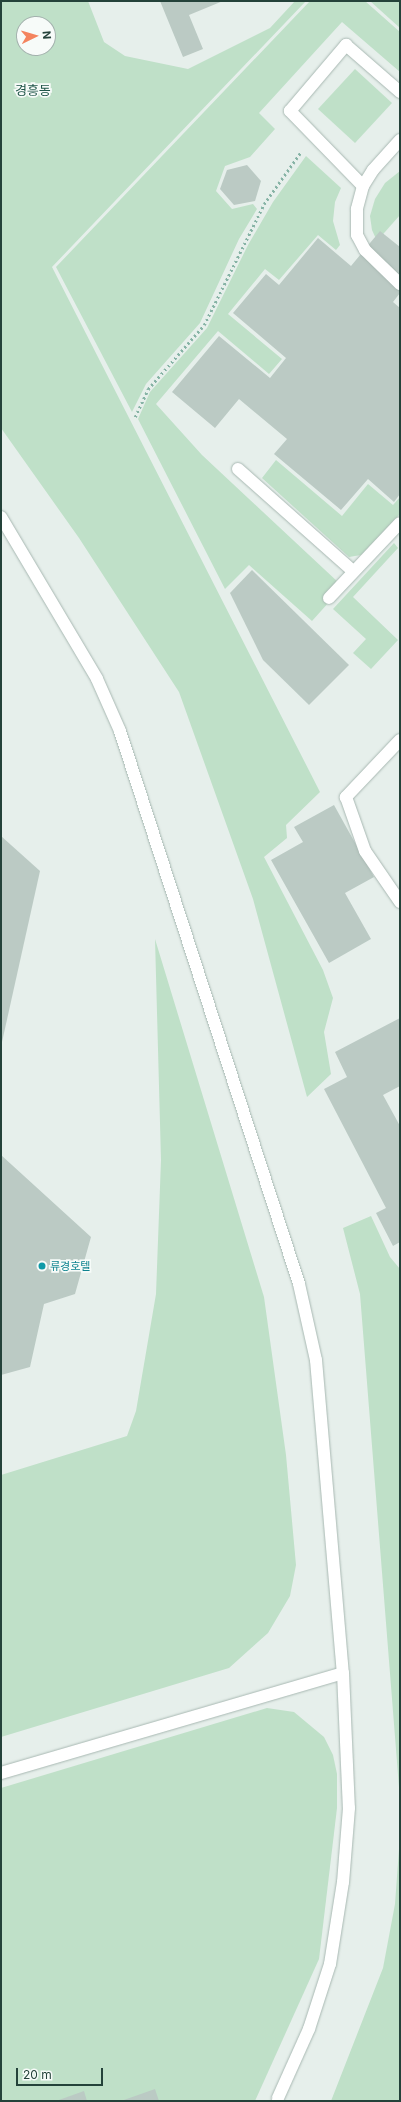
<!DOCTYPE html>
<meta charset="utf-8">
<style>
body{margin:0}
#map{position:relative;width:401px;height:2102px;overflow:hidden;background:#e6efeb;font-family:Inter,"Noto Sans KR",sans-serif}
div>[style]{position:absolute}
.green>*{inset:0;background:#bfe0c8}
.building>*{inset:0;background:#bbcac4}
.path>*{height:2.5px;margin-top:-1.25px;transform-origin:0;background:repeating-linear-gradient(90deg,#86b3a5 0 2px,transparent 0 5px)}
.roads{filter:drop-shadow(0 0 1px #a8b8b2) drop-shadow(0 0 1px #a8b8b2)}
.minor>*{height:12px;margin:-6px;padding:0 6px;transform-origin:6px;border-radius:6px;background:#fff}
.dots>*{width:11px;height:11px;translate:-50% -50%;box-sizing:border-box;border:2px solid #f7fbf9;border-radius:50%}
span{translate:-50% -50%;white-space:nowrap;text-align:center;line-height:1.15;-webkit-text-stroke:3.5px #f7fbf9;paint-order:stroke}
.culture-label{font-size:11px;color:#0d838f}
.left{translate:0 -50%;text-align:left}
.quarter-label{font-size:13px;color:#1f5548}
.frame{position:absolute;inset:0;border:2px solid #24423a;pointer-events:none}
.north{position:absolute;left:16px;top:16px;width:40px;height:40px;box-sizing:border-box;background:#f7fbf9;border:1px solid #a3b1ad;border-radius:50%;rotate:85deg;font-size:11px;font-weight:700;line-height:16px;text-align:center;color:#24423a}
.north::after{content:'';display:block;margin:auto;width:14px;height:18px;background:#f4845f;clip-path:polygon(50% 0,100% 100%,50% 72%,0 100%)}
.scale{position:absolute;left:16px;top:2068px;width:87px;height:18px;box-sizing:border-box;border:2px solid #24423a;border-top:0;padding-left:5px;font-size:12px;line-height:14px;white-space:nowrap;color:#24423a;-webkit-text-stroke:3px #f7fbf9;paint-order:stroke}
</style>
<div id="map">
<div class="green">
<div style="clip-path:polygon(evenodd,1px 1px,88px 1px,104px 42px,125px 56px,188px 69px,270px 28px,295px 1px,306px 1px,52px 267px,320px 792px,286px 825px,287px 838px,264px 857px,323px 970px,333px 998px,324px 1032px,331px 1074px,307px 1097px,253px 899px,179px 692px,79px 538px,1px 428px,1px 1px,24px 24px,48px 24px,48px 48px,24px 48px,24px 24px)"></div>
<div style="clip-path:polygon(310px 1px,365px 1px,400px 32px,400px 72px,342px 22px,259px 113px,275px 129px,250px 157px,225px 166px,216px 191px,232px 209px,253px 204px,257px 209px,239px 239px,200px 323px,146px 384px,132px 412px,56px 267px)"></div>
<div style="clip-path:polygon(370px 1px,400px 1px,400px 28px)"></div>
<div style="clip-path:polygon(355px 69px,392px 103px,355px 143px,318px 109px)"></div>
<div style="clip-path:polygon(306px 156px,341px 188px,335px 202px,333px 221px,340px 245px,336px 250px,318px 235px,279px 280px,265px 269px,228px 314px,282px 359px,269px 374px,218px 331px,156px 404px,202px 455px,339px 583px,339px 591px,312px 621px,249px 565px,225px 589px,138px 419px,150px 392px,207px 328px,248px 245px,273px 202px)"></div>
<div style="clip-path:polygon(400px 171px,400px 215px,377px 241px,372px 230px,370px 216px,375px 199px,385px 183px)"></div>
<div style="clip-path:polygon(276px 460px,342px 516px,368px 484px,393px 505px,400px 497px,400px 514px,361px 555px,349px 557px,262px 478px)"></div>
<div style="clip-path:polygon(394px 543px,398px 548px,353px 597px,398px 640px,371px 669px,353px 653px,366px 639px,333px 609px)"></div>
<div style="clip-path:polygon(155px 939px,264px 1297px,286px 1455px,296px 1565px,290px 1596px,268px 1633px,229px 1668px,1px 1737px,1px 1475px,127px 1436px,136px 1411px,156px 1294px,161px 1160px)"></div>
<div style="clip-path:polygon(371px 1216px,390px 1257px,400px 1269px,400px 2101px,331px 2101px,383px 1968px,395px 1904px,399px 1849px,400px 1800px,360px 1294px,343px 1228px)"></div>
<div style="clip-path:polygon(267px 1708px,294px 1712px,324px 1737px,333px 1755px,337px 1774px,337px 1808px,319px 1959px,255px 2101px,1px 2101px,1px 1788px)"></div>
</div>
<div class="building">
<div style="clip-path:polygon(160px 1px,223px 1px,189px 15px,203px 49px,183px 57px)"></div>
<div style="clip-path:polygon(247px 165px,261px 181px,255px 201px,234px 205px,220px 189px,227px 170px)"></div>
<div style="clip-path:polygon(380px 231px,400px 247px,400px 293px,393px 302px,400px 308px,400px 494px,394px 502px,368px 479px,341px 510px,274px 454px,287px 439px,239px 399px,215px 428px,172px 392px,219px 336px,270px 378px,286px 358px,233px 313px,266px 274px,279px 285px,318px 238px,351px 266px)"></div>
<div style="clip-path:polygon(252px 570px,349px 665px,309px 705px,263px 660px,230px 593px)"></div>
<div style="clip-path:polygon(334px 805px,374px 877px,345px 893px,371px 939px,329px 963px,271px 860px,303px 842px,294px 827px)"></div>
<div style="clip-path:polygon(1px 836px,40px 871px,2px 1042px,1px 1042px)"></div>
<div style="clip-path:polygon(400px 1018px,400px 1086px,383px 1095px,400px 1126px,400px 1242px,393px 1246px,376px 1213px,386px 1208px,324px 1089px,347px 1077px,335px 1052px)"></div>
<div style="clip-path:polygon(1px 1155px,91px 1237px,75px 1294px,44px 1304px,30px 1367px,1px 1375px)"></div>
<div style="clip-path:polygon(155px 2089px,159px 2101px,121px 2101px)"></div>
<div style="clip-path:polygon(84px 2091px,87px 2101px,56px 2101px)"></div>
</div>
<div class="path">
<div style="left:135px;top:417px;width:31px;rotate:-65deg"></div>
<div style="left:148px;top:389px;width:85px;rotate:-48.8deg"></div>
<div style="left:204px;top:325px;width:135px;rotate:-63.6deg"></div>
<div style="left:264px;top:204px;width:64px;rotate:-54.6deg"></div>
</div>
<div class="roads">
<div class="minor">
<div style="left:400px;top:140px;width:40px;rotate:132deg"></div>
<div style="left:373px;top:170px;width:19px;rotate:122deg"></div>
<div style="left:363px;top:186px;width:24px;rotate:105deg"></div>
<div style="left:357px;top:209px;width:26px;rotate:90deg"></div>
<div style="left:357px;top:235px;width:17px;rotate:62deg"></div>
<div style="left:365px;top:250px;width:49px;rotate:44.2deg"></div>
<div style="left:363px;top:186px;width:105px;rotate:-134.2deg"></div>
<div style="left:290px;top:111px;width:87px;rotate:-49.7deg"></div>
<div style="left:346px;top:45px;width:72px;rotate:41deg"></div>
<div style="left:238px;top:469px;width:154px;rotate:41.6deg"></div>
<div style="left:1px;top:517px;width:188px;rotate:59.3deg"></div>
<div style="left:97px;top:679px;width:57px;rotate:66.1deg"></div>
<div style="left:120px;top:731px;width:581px;rotate:72.06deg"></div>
<div style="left:299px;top:1284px;width:78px;rotate:77.4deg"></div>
<div style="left:316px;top:1360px;width:314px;rotate:85.1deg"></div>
<div style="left:343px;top:1673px;width:135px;rotate:87.5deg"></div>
<div style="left:349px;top:1808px;width:74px;rotate:94.6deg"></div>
<div style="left:343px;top:1882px;width:83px;rotate:99deg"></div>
<div style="left:330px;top:1964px;width:68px;rotate:107.9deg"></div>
<div style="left:309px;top:2029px;width:76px;rotate:114.2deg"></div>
<div style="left:329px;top:598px;width:103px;rotate:-46.6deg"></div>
<div style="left:400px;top:740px;width:79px;rotate:133.5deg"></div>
<div style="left:346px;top:797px;width:57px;rotate:70.6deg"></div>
<div style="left:365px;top:851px;width:62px;rotate:55.5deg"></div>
<div style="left:1px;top:1773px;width:356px;rotate:-16.3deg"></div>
</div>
</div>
<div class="dots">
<div style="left:42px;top:1266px;background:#0f9aa8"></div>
</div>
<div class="culture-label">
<span class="left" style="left:50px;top:1266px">류경호텔</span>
</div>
<div class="quarter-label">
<span style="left:33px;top:90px">경흥동</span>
</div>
<div class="frame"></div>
<div class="north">N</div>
<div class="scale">20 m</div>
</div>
